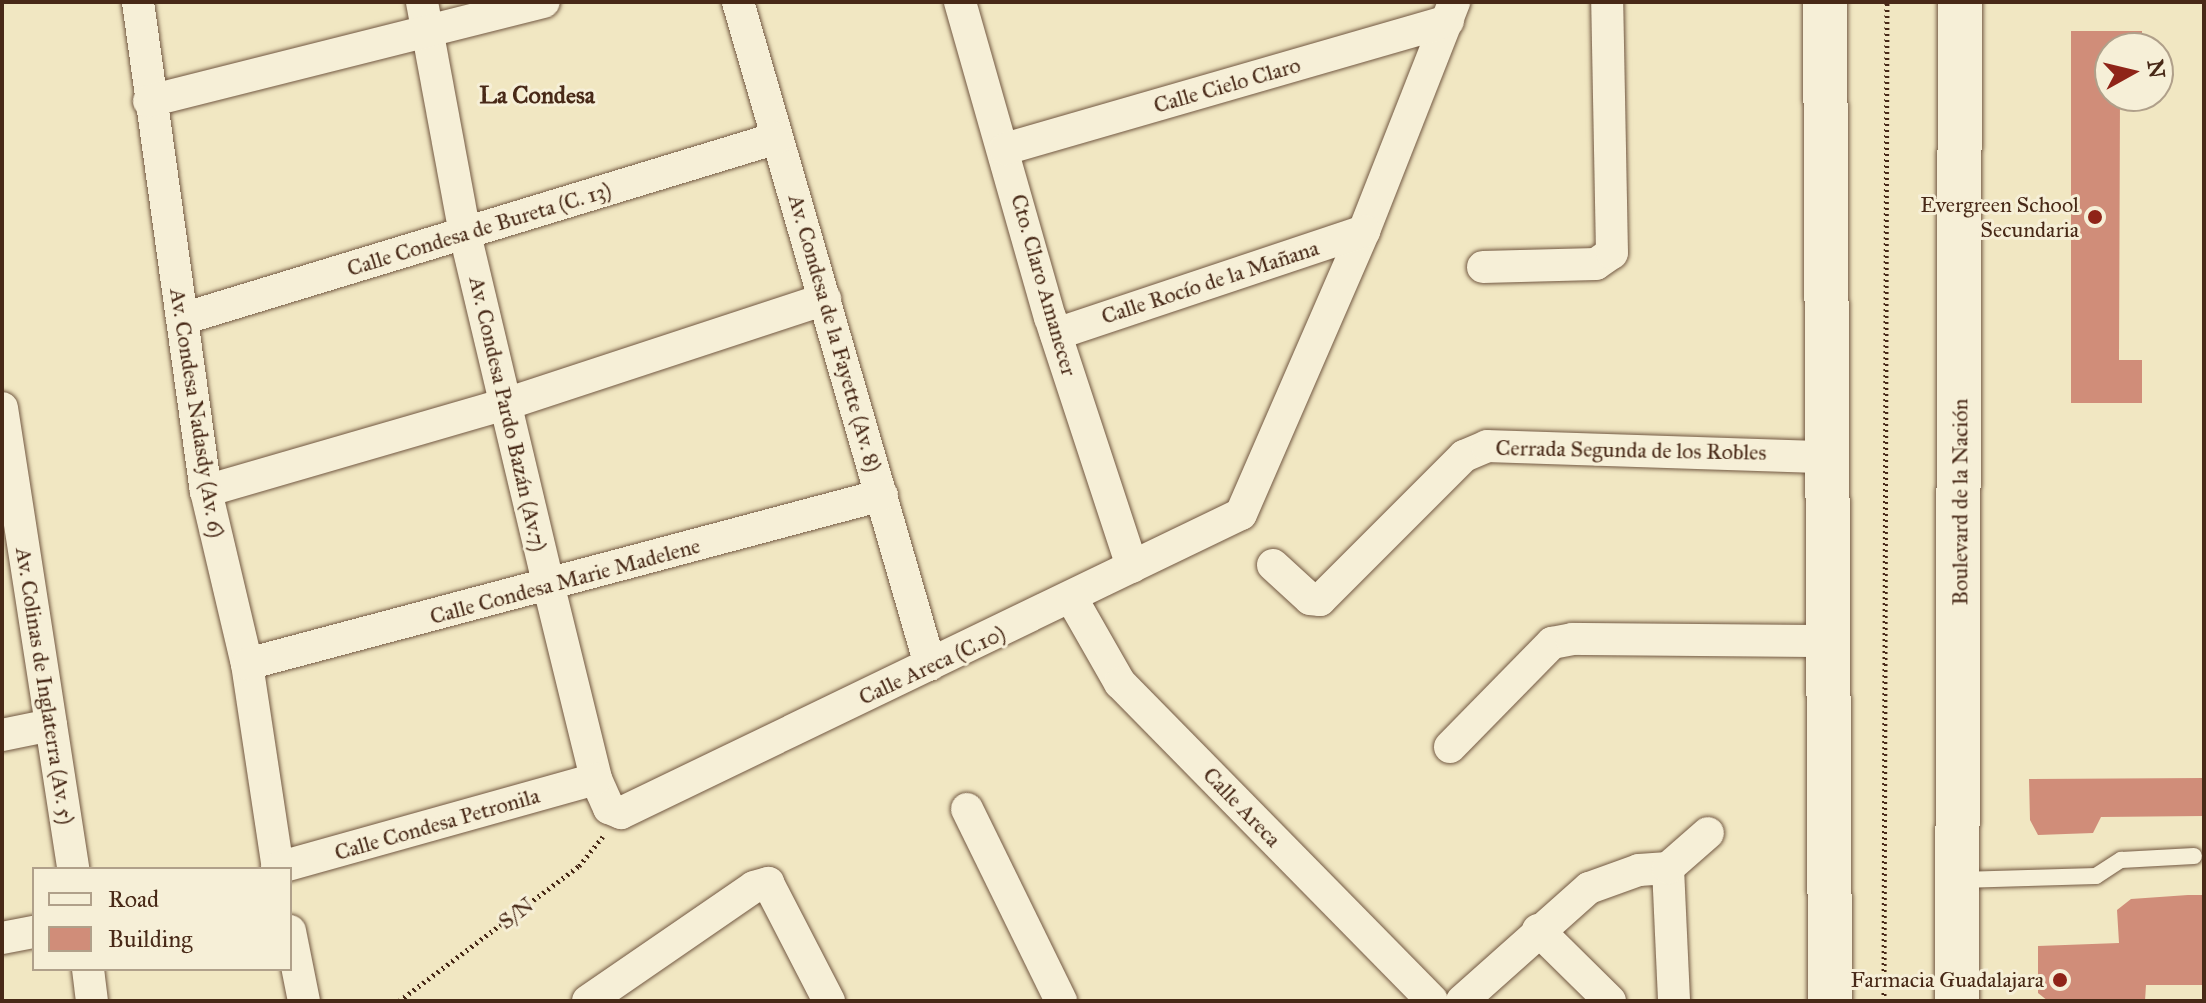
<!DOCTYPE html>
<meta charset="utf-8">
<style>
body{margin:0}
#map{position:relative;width:2206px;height:1003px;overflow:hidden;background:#f1e7c2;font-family:"IM FELL Great Primer",serif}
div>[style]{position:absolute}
.building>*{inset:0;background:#d08d79}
.path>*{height:5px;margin-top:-2.5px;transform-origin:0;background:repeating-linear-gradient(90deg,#482917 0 2px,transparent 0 6px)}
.roads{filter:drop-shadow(0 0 2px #725842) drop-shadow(0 0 2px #725842)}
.service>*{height:16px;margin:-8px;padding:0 8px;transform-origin:8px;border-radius:8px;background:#f6efd7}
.minor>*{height:32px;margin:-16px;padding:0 16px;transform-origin:16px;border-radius:16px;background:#f6efd7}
.secondary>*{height:44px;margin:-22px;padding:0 22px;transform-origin:22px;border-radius:22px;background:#f6efd7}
.dots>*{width:22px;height:22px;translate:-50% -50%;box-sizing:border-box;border:4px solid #f6efd7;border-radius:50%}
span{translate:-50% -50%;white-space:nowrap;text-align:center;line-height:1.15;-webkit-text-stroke:6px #f6efd7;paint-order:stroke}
.street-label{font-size:22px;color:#482917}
.poi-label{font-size:22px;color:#482917}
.right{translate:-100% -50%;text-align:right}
.neighbourhood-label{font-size:24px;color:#482917;font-weight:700}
.frame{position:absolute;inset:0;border:4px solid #482917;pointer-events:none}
.legend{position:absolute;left:32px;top:867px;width:260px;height:104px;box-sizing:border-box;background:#f6efd7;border:2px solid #b0a08a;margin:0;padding:10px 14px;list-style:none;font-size:24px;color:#482917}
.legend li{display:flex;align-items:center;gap:16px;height:40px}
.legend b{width:40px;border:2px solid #b0a08a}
.north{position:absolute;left:2094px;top:32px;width:80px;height:80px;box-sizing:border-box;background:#f6efd7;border:2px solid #b0a08a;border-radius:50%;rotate:82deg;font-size:22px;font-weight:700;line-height:32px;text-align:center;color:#482917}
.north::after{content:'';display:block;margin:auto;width:28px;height:36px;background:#8f2418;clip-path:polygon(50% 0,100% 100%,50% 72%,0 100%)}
</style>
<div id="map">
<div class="building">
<div style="clip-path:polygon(2071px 31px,2142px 31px,2142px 48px,2110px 48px,2110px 96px,2120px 96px,2119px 360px,2142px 360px,2142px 403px,2071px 403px)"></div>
<div style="clip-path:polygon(2204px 778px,2204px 816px,2101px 817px,2093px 833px,2038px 835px,2030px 820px,2029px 779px)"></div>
<div style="clip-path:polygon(2188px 895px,2204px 895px,2204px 985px,2146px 985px,2145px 1001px,2048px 1001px,2038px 993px,2038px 946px,2119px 943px,2117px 910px,2131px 899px)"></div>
</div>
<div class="path">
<div style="left:399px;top:1001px;width:225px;rotate:-36.9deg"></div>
<div style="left:579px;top:866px;width:38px;rotate:-51deg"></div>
<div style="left:1884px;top:1001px;width:999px;rotate:-89.83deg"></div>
</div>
<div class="roads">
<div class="service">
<div style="left:1960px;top:880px;width:136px;rotate:-1.7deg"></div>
<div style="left:2096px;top:876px;width:30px;rotate:-33deg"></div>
<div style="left:2121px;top:860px;width:73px;rotate:-3.1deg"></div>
</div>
<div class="minor">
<div style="left:138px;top:2px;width:494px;rotate:82.1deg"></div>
<div style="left:206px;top:491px;width:178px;rotate:76.7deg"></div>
<div style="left:247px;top:664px;width:207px;rotate:81.4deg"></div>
<div style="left:422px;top:2px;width:236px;rotate:79.5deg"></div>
<div style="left:465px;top:234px;width:363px;rotate:76.6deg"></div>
<div style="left:549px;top:587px;width:198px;rotate:76.2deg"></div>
<div style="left:596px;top:779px;width:32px;rotate:66deg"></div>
<div style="left:609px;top:808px;width:13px;rotate:23deg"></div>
<div style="left:621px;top:813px;width:688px;rotate:-25.75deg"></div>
<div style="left:1241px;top:514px;width:309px;rotate:-66.5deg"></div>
<div style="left:1364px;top:231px;width:246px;rotate:-68.5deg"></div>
<div style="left:738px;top:2px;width:690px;rotate:73.85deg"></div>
<div style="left:960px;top:2px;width:328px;rotate:74.1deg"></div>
<div style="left:1050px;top:317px;width:263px;rotate:71.8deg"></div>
<div style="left:149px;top:101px;width:407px;rotate:-14.1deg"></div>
<div style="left:1005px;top:149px;width:461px;rotate:-16.1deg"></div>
<div style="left:1483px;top:267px;width:113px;rotate:-1.5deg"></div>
<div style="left:1596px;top:264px;width:19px;rotate:-35deg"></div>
<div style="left:1612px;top:253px;width:251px;rotate:-91.1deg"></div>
<div style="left:182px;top:319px;width:622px;rotate:-16.92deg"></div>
<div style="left:1056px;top:334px;width:325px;rotate:-18.5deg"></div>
<div style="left:2px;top:408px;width:466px;rotate:81.2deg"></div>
<div style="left:206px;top:491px;width:312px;rotate:-16.2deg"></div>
<div style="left:506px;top:404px;width:336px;rotate:-18.2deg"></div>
<div style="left:1273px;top:565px;width:50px;rotate:42.6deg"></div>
<div style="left:1310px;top:599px;width:10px;rotate:6deg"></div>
<div style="left:1320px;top:600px;width:204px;rotate:-45deg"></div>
<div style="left:1464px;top:456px;width:25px;rotate:-23deg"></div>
<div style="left:1487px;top:446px;width:338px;rotate:1.9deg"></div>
<div style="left:1072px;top:599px;width:97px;rotate:60.3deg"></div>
<div style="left:1120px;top:683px;width:445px;rotate:45.5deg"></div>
<div style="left:247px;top:664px;width:657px;rotate:-14.9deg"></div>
<div style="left:2px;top:735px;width:50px;rotate:-11.5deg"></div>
<div style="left:1450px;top:747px;width:146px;rotate:-45.6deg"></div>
<div style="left:1552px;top:643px;width:20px;rotate:-11deg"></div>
<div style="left:1572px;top:639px;width:254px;rotate:0.5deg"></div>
<div style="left:967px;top:809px;width:214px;rotate:63.9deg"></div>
<div style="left:277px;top:868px;width:331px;rotate:-15.6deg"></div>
<div style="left:1668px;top:868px;width:133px;rotate:87.4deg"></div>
<div style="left:1538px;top:930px;width:101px;rotate:44.6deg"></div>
<div style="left:290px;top:931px;width:71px;rotate:78.7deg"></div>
<div style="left:2px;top:938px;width:33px;rotate:-11deg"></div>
<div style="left:88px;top:969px;width:32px;rotate:83deg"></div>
<div style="left:588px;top:1001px;width:201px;rotate:-34.5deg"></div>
<div style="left:754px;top:887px;width:15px;rotate:-16deg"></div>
<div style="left:768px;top:883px;width:133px;rotate:62.7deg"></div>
<div style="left:1462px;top:1001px;width:170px;rotate:-41.7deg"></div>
<div style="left:1589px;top:888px;width:53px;rotate:-19.8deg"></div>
<div style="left:1639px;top:870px;width:29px;rotate:-4deg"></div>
<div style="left:1668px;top:868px;width:53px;rotate:-41.2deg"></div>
</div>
<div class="secondary">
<div style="left:1825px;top:2px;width:999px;rotate:89.71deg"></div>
<div style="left:1957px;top:1001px;width:999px;rotate:-89.83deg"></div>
</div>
</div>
<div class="dots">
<div style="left:2095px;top:217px;background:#8f2418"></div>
<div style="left:2060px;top:980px;background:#8f2418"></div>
</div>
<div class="street-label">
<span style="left:1227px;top:85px;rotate:-16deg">Calle Cielo Claro</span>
<span style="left:479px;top:229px;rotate:-17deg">Calle Condesa de Bureta (C. 13)</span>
<span style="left:1210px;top:282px;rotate:-18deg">Calle Rocío de la Mañana</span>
<span style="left:1044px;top:285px;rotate:74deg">Cto. Claro Amanecer</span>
<span style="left:835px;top:333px;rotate:74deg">Av. Condesa de la Fayette (Av. 8)</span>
<span style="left:197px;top:413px;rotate:81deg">Av. Condesa Nadasdy (Av. 6)</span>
<span style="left:508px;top:414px;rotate:77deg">Av. Condesa Pardo Bazán (Av.7)</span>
<span style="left:1631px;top:450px;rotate:1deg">Cerrada Segunda de los Robles</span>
<span style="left:1960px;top:502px;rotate:-90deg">Boulevard de la Nación</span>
<span style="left:565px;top:581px;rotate:-15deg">Calle Condesa Marie Madelene</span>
<span style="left:932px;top:665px;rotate:-25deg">Calle Areca (C.10)</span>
<span style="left:45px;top:686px;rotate:81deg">Av. Colinas de Inglaterra (Av. 5)</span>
<span style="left:1242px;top:807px;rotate:46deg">Calle Areca</span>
<span style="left:437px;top:824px;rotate:-16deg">Calle Condesa Petronila</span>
<span style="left:516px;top:913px;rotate:-37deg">S/N</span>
</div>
<div class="poi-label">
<span class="right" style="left:2079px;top:217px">Evergreen School<br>Secundaria</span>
<span class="right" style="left:2044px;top:980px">Farmacia Guadalajara</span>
</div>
<div class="neighbourhood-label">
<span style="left:537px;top:96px">La Condesa</span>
</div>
<div class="frame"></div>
<ul class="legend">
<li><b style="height:10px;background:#f6efd7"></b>Road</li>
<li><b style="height:22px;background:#d08d79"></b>Building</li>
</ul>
<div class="north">N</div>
</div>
